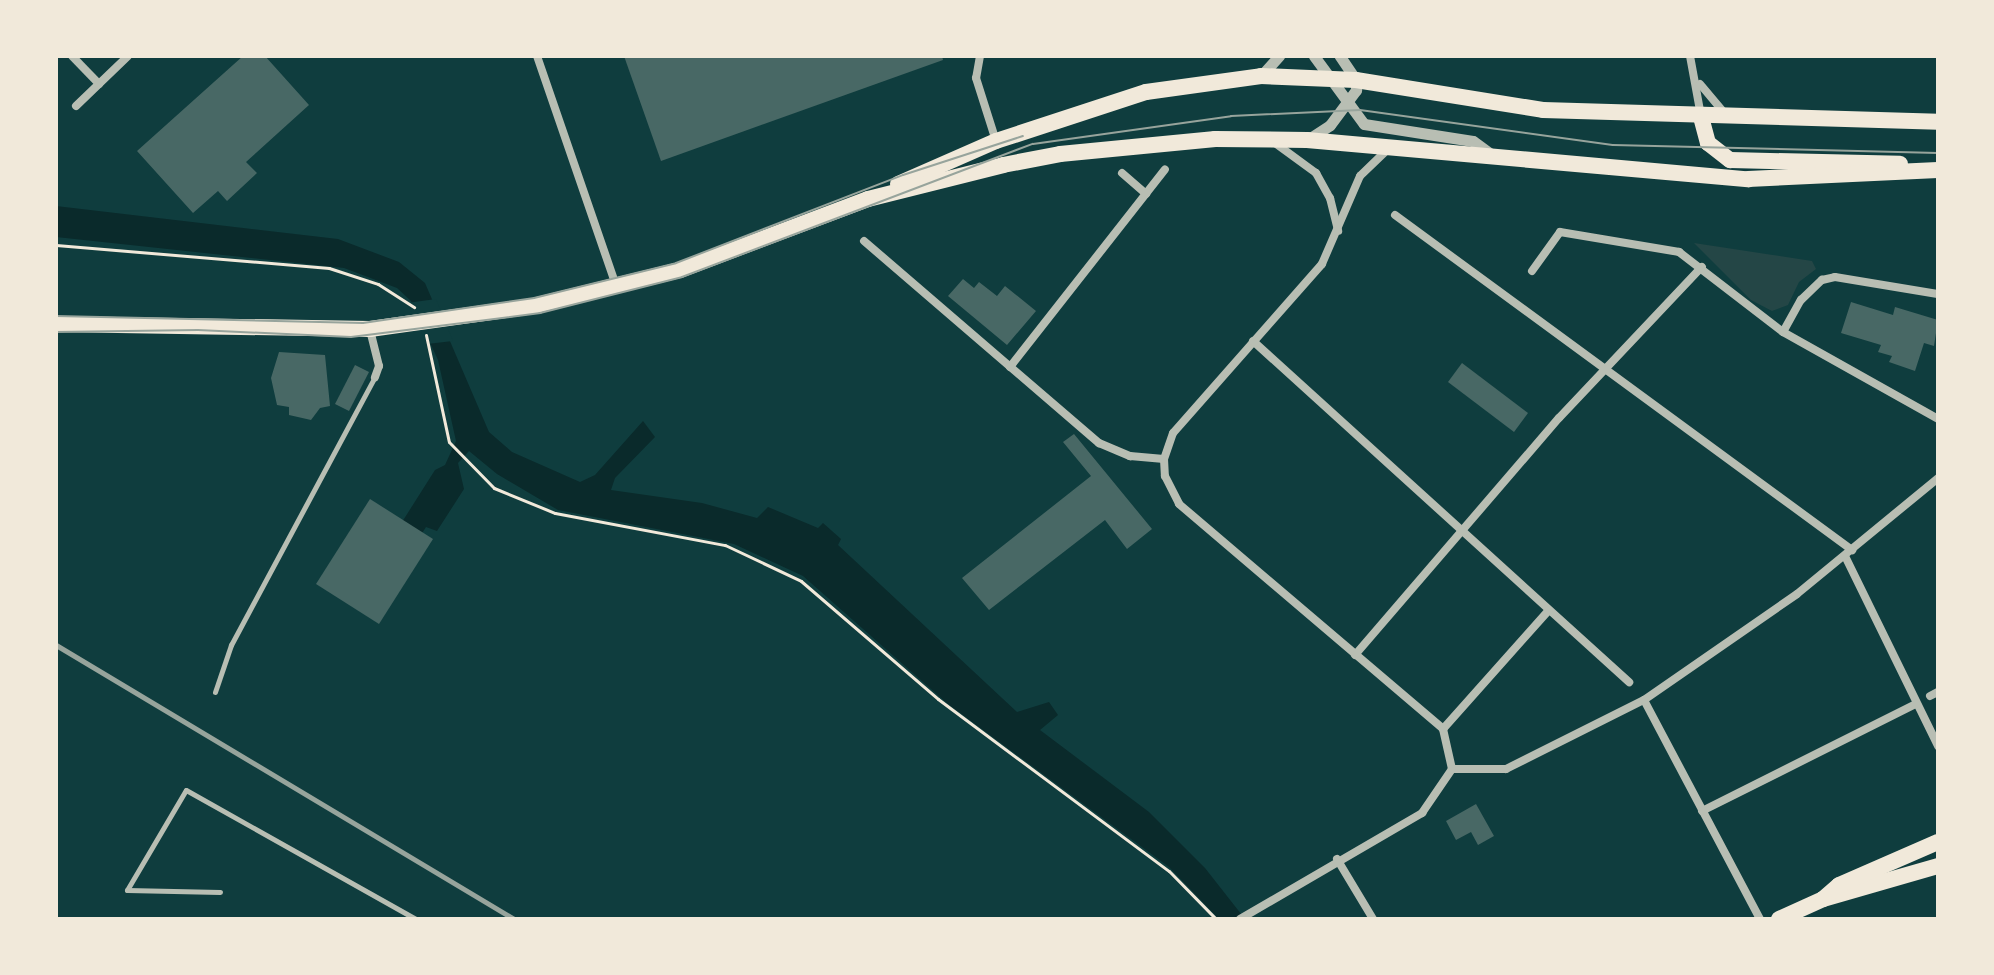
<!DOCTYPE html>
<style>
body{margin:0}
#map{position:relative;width:1994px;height:975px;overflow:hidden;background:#0f3d3e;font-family:"Sofia Sans Condensed",sans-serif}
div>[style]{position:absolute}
.green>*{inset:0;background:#244646}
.water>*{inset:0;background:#0a2a2b}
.pier>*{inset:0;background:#0f3d3e}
.building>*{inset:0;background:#486865}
.path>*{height:3px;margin:-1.5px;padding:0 1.5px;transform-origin:1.5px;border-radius:1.5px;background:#f1e9da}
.service>*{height:5px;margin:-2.5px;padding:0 2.5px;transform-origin:2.5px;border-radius:2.5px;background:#b8beb3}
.minor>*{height:8px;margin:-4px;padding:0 4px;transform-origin:4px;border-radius:4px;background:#b8beb3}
.tertiary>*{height:11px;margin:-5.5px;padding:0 5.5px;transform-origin:5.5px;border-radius:5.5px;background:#b8beb3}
.trunk>*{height:16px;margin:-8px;padding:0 8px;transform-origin:8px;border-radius:8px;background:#f1e9da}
.tram>*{height:2px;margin:-1px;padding:0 1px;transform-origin:1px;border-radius:1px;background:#97a49c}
.rail>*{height:5px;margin:-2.5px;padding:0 2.5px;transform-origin:2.5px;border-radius:2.5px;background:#97a49c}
span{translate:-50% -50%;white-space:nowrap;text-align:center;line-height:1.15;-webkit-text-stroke:6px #f1e9da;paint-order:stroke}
.frame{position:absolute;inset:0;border:58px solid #f1e9da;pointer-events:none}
</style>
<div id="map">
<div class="green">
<div style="clip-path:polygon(1694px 243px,1812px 261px,1816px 269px,1799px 282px,1788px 305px,1772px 311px,1751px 300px)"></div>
</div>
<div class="water">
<div style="clip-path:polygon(56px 206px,338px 239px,399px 262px,425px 283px,489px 432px,512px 452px,580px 482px,595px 475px,643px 421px,655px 437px,615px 478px,611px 490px,702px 503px,757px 518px,768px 507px,818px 528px,823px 523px,841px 539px,838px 545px,1017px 712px,1049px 702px,1058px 715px,1040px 730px,1149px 812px,1205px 868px,1245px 919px,1219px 919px,1169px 867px,948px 704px,803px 576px,734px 544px,558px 510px,497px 474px,469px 451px,458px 463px,464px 489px,437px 531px,426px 527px,383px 594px,364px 582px,435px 470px,445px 465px,456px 441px,438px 360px,411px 301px,397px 288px,344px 268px,56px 237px)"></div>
</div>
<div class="pier">
<div style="clip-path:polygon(436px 299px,453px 341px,427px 344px,407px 303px)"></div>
</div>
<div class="building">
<div style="clip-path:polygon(243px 56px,265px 56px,309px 105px,246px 162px,257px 173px,227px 201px,218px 191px,193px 213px,137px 151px)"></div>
<div style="clip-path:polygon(624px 56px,942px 56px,943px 60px,661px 161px)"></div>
<div style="clip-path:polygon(963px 279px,974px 288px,979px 282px,997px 296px,1005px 286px,1036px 311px,1007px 345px,948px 296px)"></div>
<div style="clip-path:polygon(1851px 302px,1893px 315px,1895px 307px,1938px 320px,1934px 346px,1924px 343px,1915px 371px,1889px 362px,1892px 356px,1878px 352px,1881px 345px,1841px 333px)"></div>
<div style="clip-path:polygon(279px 352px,325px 355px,330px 406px,320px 408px,311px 420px,289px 415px,289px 407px,277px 405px,271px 378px)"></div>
<div style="clip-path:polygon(1462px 363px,1528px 413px,1514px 432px,1448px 382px)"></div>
<div style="clip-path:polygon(355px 365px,369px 372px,349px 411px,335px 404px)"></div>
<div style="clip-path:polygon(1074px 434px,1152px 529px,1127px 549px,1105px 520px,989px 610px,962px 578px,1091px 476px,1063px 442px)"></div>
<div style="clip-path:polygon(370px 499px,433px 539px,379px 624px,316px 584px)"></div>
<div style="clip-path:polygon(1476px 804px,1494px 836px,1478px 845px,1471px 832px,1456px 840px,1446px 821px)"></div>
</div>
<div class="path">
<div style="left:56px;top:245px;width:274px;rotate:4.8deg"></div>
<div style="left:329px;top:268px;width:52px;rotate:18.1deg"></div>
<div style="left:378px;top:284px;width:43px;rotate:32.6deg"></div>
<div style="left:426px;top:335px;width:109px;rotate:77.9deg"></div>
<div style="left:449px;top:442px;width:64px;rotate:45.6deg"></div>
<div style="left:494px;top:488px;width:66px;rotate:22.3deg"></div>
<div style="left:555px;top:513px;width:173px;rotate:10.7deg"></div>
<div style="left:725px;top:545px;width:84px;rotate:25.3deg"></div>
<div style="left:801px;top:581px;width:181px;rotate:40.7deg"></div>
<div style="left:938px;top:699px;width:288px;rotate:36.7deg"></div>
<div style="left:1169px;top:871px;width:67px;rotate:45.6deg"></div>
</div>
<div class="service">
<div style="left:215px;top:692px;width:50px;rotate:-71.2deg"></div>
<div style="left:231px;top:645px;width:304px;rotate:-61.8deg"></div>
<div style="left:220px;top:892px;width:93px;rotate:-178.8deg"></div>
<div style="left:127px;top:890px;width:116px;rotate:-59.5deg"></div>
<div style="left:186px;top:790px;width:264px;rotate:29.3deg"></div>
</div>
<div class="minor">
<div style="left:72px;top:56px;width:39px;rotate:46deg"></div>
<div style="left:537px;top:56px;width:243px;rotate:71deg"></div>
<div style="left:980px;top:56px;width:22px;rotate:100deg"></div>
<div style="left:976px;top:78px;width:66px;rotate:72.4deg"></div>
<div style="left:1690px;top:56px;width:61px;rotate:79.6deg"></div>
<div style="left:1700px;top:84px;width:38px;rotate:50deg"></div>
<div style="left:76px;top:106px;width:72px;rotate:-43.9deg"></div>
<div style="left:1275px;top:143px;width:51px;rotate:36.2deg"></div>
<div style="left:1316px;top:173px;width:29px;rotate:61deg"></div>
<div style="left:1330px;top:198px;width:34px;rotate:76deg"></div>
<div style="left:1387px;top:150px;width:37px;rotate:136deg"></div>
<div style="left:1360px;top:176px;width:96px;rotate:113.4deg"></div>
<div style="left:1322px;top:264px;width:225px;rotate:131.4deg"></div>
<div style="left:1173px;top:433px;width:28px;rotate:109deg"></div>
<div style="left:1164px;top:459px;width:17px;rotate:87deg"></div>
<div style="left:1165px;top:476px;width:31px;rotate:63deg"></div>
<div style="left:1179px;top:504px;width:347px;rotate:40.4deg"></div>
<div style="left:1443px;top:729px;width:41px;rotate:77.3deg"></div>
<div style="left:1122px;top:173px;width:32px;rotate:41deg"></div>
<div style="left:1395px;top:215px;width:567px;rotate:36.24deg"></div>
<div style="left:864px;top:241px;width:310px;rotate:40.7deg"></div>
<div style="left:1099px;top:443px;width:34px;rotate:23deg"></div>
<div style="left:1130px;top:456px;width:34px;rotate:5deg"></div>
<div style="left:1532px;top:271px;width:48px;rotate:-54.3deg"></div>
<div style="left:1560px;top:232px;width:121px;rotate:9.5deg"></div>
<div style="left:1679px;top:252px;width:131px;rotate:37.6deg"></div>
<div style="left:1783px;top:332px;width:178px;rotate:29.3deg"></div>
<div style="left:370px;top:330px;width:37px;rotate:76deg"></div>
<div style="left:379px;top:366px;width:12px;rotate:110deg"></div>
<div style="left:1783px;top:332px;width:37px;rotate:-61deg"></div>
<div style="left:1801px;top:300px;width:29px;rotate:-44deg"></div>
<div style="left:1822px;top:280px;width:13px;rotate:-13deg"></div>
<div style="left:1835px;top:277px;width:104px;rotate:9.4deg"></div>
<div style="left:1253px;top:341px;width:508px;rotate:42.21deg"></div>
<div style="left:1010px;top:367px;width:251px;rotate:-51.9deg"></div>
<div style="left:1845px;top:556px;width:212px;rotate:63.9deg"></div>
<div style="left:1355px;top:655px;width:313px;rotate:-49.3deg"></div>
<div style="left:1559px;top:418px;width:208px;rotate:-46.6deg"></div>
<div style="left:1930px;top:696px;width:9px;rotate:-27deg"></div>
<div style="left:1644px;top:700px;width:248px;rotate:62.1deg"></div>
<div style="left:1443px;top:729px;width:159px;rotate:-48.3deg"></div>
<div style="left:1452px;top:769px;width:54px"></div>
<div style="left:1506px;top:769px;width:154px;rotate:-26.6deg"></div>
<div style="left:1644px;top:700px;width:186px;rotate:-34.7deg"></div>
<div style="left:1797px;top:594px;width:183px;rotate:-39.4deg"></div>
<div style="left:1702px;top:811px;width:239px;rotate:-26.6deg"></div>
<div style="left:1337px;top:859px;width:70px;rotate:59deg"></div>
<div style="left:1240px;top:919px;width:211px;rotate:-30.2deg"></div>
<div style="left:1422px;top:813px;width:53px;rotate:-55.7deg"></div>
</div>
<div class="tertiary">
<div style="left:1314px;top:56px;width:84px;rotate:53.7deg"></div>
<div style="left:1364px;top:124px;width:110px;rotate:8.9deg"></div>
<div style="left:1473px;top:141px;width:24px;rotate:36deg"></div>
<div style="left:1261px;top:76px;width:27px;rotate:-48deg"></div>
<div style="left:1307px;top:140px;width:27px;rotate:-33deg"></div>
<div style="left:1330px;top:125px;width:44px;rotate:-53.4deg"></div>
<div style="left:1356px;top:90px;width:10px;rotate:-90deg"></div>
<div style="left:1356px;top:80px;width:29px;rotate:-124deg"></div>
</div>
<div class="trunk">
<div style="left:1701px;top:117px;width:27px;rotate:75deg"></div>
<div style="left:1708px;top:143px;width:28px;rotate:38deg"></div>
<div style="left:1730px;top:160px;width:170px;rotate:1.3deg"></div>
<div style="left:898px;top:184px;width:107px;rotate:-23.7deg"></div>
<div style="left:996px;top:141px;width:158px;rotate:-18.1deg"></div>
<div style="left:1146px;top:92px;width:116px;rotate:-7.9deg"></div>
<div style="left:1261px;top:76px;width:95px;rotate:2.4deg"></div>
<div style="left:1356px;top:80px;width:189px;rotate:9.1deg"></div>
<div style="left:1543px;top:110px;width:395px;rotate:1.7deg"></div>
<div style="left:56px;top:324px;width:314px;rotate:0.9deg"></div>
<div style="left:370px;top:329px;width:165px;rotate:-8deg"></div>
<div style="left:533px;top:306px;width:151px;rotate:-13.8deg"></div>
<div style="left:680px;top:270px;width:201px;rotate:-20.7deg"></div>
<div style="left:868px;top:199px;width:139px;rotate:-14.1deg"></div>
<div style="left:1003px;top:165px;width:58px;rotate:-10.9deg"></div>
<div style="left:1060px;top:154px;width:156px;rotate:-5.5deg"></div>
<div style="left:1215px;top:139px;width:92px;rotate:0.6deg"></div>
<div style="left:1307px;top:140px;width:443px;rotate:5.1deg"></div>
<div style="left:1748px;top:179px;width:190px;rotate:-2.7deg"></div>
<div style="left:1823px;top:899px;width:120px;rotate:-16deg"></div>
<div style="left:1779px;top:919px;width:48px;rotate:-24.4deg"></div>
<div style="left:1823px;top:899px;width:21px;rotate:-41deg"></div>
<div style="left:1839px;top:885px;width:108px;rotate:-23.5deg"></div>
</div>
<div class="tram">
<div style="left:56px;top:316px;width:307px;rotate:1.3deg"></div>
<div style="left:363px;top:323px;width:173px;rotate:-8.3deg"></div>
<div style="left:534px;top:298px;width:146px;rotate:-13.8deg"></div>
<div style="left:676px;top:263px;width:243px;rotate:-21.2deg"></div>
<div style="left:903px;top:175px;width:126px;rotate:-18deg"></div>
<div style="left:56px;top:332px;width:142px;rotate:-0.8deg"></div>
<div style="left:198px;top:330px;width:153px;rotate:2.6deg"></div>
<div style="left:351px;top:337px;width:191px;rotate:-7.2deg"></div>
<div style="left:540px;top:313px;width:146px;rotate:-14.2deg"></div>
<div style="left:682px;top:277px;width:375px;rotate:-20.8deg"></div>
<div style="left:1033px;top:144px;width:200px;rotate:-8deg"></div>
<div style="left:1231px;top:116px;width:129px;rotate:-2.7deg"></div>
<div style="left:1360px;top:110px;width:255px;rotate:7.9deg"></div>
<div style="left:1613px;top:145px;width:325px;rotate:1.4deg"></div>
</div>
<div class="rail">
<div style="left:56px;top:645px;width:534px;rotate:30.89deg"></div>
</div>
<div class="frame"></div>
</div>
